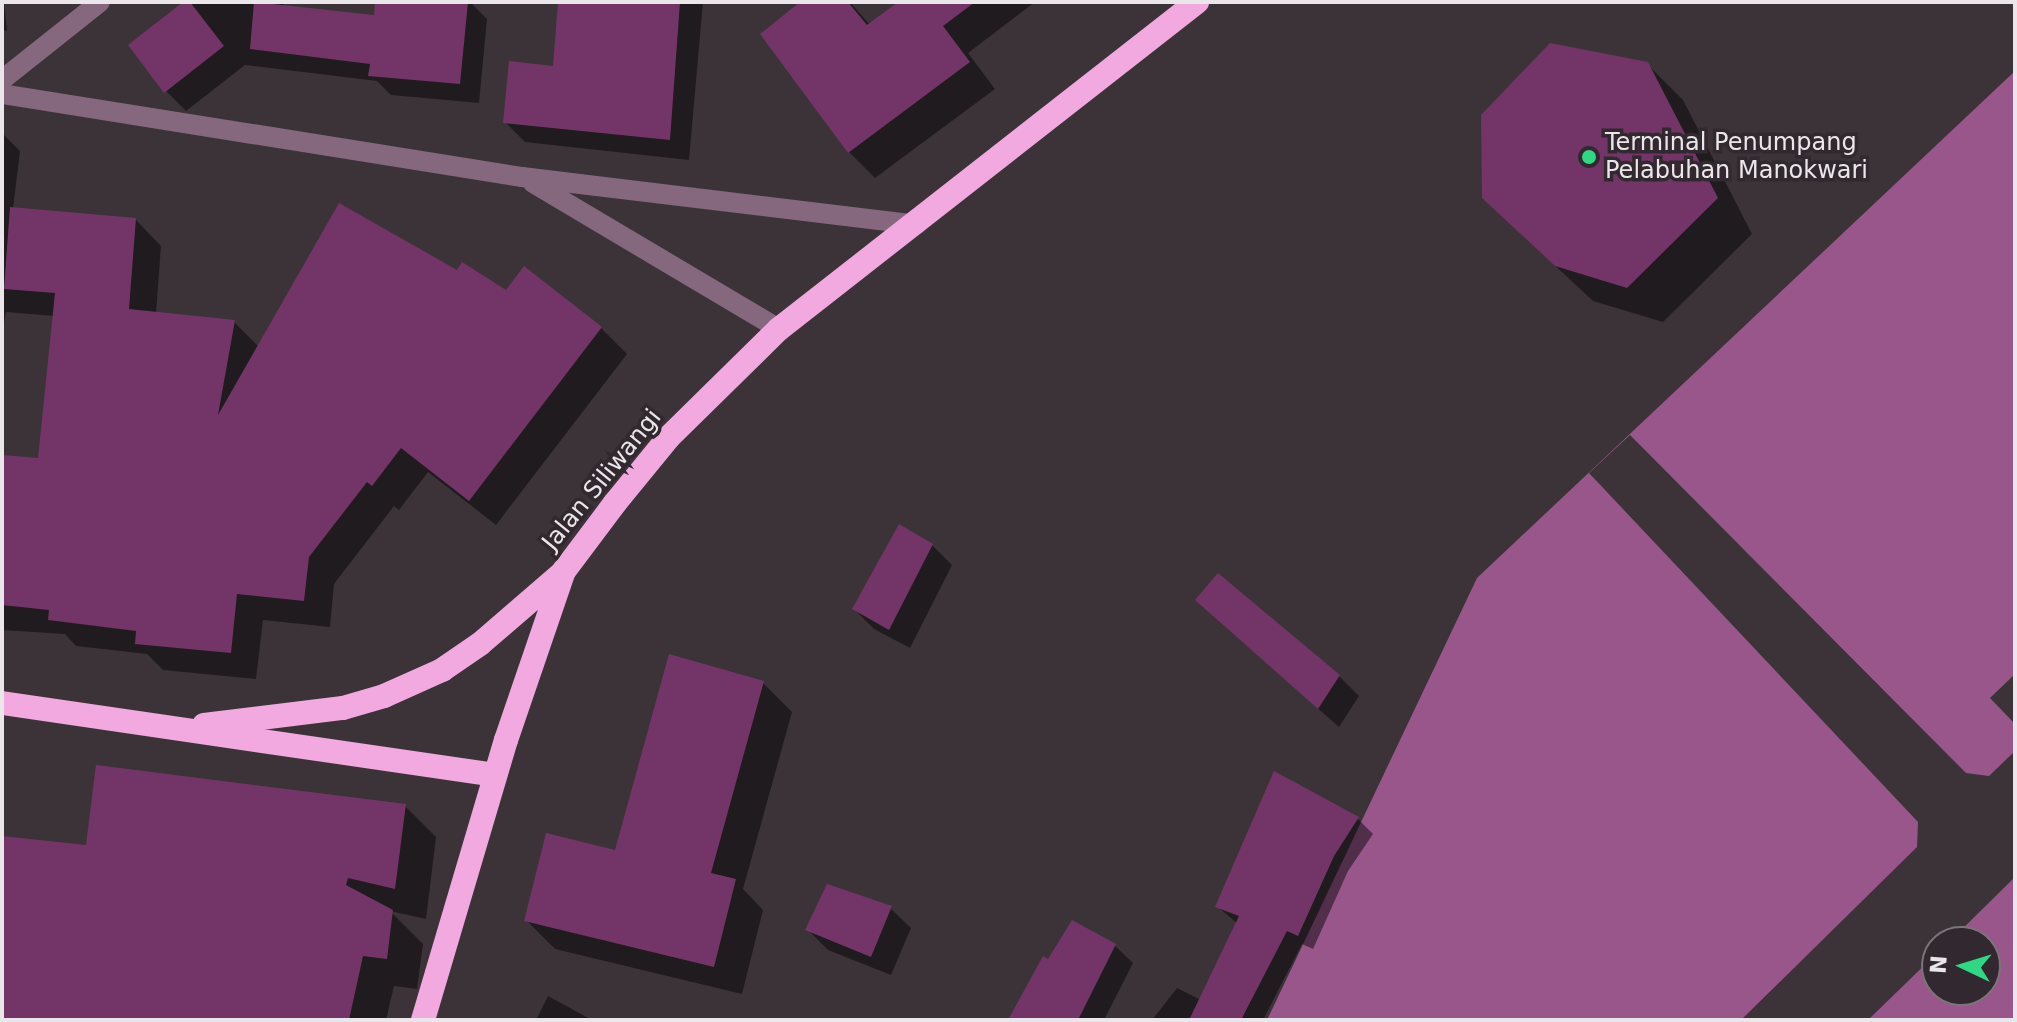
<!DOCTYPE html>
<style>
body{margin:0}
#map{position:relative;width:2017px;height:1022px;overflow:hidden;background:#3c3339;font-family:"DejaVu Sans",sans-serif}
div>[style]{position:absolute}
.water>*{inset:0;background:#98568a}
.pier>*{inset:0;background:#3c3339}
.shadow>*{inset:0;background:#0007}
.building>*{inset:0;background:#733567}
.street>*{height:20px;margin:-10px;padding:0 10px;transform-origin:10px;border-radius:10px;background:#85687e}
.highway>*{height:24px;margin:-12px;padding:0 12px;transform-origin:12px;border-radius:12px;background:#f1a9e0}
.dots>*{width:22px;height:22px;translate:-50% -50%;box-sizing:border-box;border:4px solid #31292f;border-radius:50%}
span{translate:-50% -50%;white-space:nowrap;text-align:center;line-height:1.15;-webkit-text-stroke:7px #31292f;paint-order:stroke}
.poi-label{font-size:24px;color:#ebe6e9}
.left{translate:0 -50%;text-align:left}
.street-label{font-size:24px;color:#ebe6e9}
.frame{position:absolute;inset:0;border:4px solid #ebe6e9;pointer-events:none}
.north{position:absolute;left:1921px;top:926px;width:80px;height:80px;box-sizing:border-box;background:#31292f;border:2px solid #7b7579;border-radius:50%;rotate:274deg;font-size:22px;font-weight:700;line-height:32px;text-align:center;color:#ebe6e9}
.north::after{content:'';display:block;margin:auto;width:28px;height:36px;background:#30d883;clip-path:polygon(50% 0,100% 100%,50% 72%,0 100%)}
</style>
<div id="map">
<div class="water">
<div style="clip-path:polygon(evenodd,2015px 71px,2015px 1020px,1267px 1020px,1477px 578px,2015px 71px,1937px 942px,1985px 942px,1985px 990px,1937px 990px,1937px 942px)"></div>
</div>
<div class="pier">
<div style="clip-path:polygon(1630px 435px,1966px 773px,1989px 776px,2015px 751px,2015px 877px,1949px 942px,1937px 942px,1937px 953px,1868px 1020px,1741px 1020px,1917px 847px,1918px 822px,1589px 473px)"></div>
<div style="clip-path:polygon(2015px 674px,2015px 724px,1990px 698px)"></div>
</div>
<div class="shadow">
<div style="clip-path:polygon(2px 2px,4px 2px,7px 31px,2px 30px)"></div>
<div style="clip-path:polygon(186px 2px,287px 2px,280px 7px,376px 17px,377px 2px,470px 2px,487px 19px,479px 103px,391px 95px,377px 81px,245px 65px,186px 111px,166px 91px)"></div>
<div style="clip-path:polygon(560px 2px,703px 2px,689px 160px,525px 142px,505px 122px,555px 68px)"></div>
<div style="clip-path:polygon(804px 2px,850px 2px,870px 25px,901px 2px,1035px 2px,968px 53px,995px 89px,875px 178px,849px 152px)"></div>
<div style="clip-path:polygon(1647px 64px,1683px 100px,1752px 234px,1663px 322px,1593px 301px,1520px 233px)"></div>
<div style="clip-path:polygon(2px 133px,20px 151px,13px 209px,135px 219px,161px 246px,156px 314px,234px 322px,259px 347px,458px 273px,601px 328px,627px 354px,496px 525px,428px 472px,399px 510px,394px 506px,334px 584px,330px 627px,263px 620px,256px 679px,163px 670px,147px 654px,76px 646px,65px 634px,2px 630px,2px 457px,40px 460px,54px 316px,6px 312px,2px 333px)"></div>
<div style="clip-path:polygon(932px 545px,952px 565px,910px 648px,874px 629px,854px 609px)"></div>
<div style="clip-path:polygon(1218px 620px,1339px 676px,1359px 696px,1339px 727px)"></div>
<div style="clip-path:polygon(763px 683px,792px 712px,743px 889px,763px 910px,742px 994px,555px 949px,526px 920px,616px 852px)"></div>
<div style="clip-path:polygon(1275px 774px,1358px 819px,1373px 834px,1348px 871px,1313px 949px,1302px 944px,1263px 1020px,1152px 1020px,1177px 988px,1201px 1000px,1238px 924px,1218px 907px)"></div>
<div style="clip-path:polygon(405px 806px,436px 837px,426px 919px,390px 911px,423px 944px,417px 989px,394px 986px,386px 1020px,2px 1020px,2px 838px,88px 847px)"></div>
<div style="clip-path:polygon(890px 908px,911px 928px,891px 975px,828px 950px,808px 930px)"></div>
<div style="clip-path:polygon(1115px 946px,1133px 963px,1104px 1020px,1011px 1020px,1049px 962px)"></div>
<div style="clip-path:polygon(548px 996px,592px 1020px,536px 1020px)"></div>
</div>
<div class="building">
<div style="clip-path:polygon(183px 2px,190px 2px,224px 46px,164px 93px,128px 45px)"></div>
<div style="clip-path:polygon(254px 2px,374px 15px,375px 2px,468px 2px,460px 84px,368px 76px,370px 64px,250px 49px)"></div>
<div style="clip-path:polygon(558px 2px,680px 2px,670px 140px,503px 123px,509px 61px,553px 66px)"></div>
<div style="clip-path:polygon(800px 2px,848px 2px,867px 25px,898px 2px,975px 2px,943px 26px,970px 62px,848px 153px,760px 34px)"></div>
<div style="clip-path:polygon(1550px 43px,1648px 62px,1718px 198px,1627px 288px,1555px 266px,1482px 198px,1481px 115px)"></div>
<div style="clip-path:polygon(339px 203px,457px 270px,462px 262px,506px 290px,524px 266px,602px 327px,469px 501px,401px 448px,372px 486px,367px 482px,309px 557px,304px 601px,237px 594px,231px 653px,135px 644px,136px 631px,48px 620px,49px 610px,2px 605px,2px 455px,38px 458px,55px 293px,4px 289px,10px 207px,136px 218px,129px 309px,235px 320px,218px 415px)"></div>
<div style="clip-path:polygon(899px 524px,933px 544px,889px 630px,852px 609px)"></div>
<div style="clip-path:polygon(1218px 573px,1340px 675px,1318px 709px,1195px 600px)"></div>
<div style="clip-path:polygon(669px 654px,764px 681px,711px 873px,736px 879px,714px 967px,524px 921px,546px 833px,615px 850px)"></div>
<div style="clip-path:polygon(96px 765px,406px 804px,395px 889px,348px 878px,346px 885px,393px 910px,387px 959px,363px 956px,349px 1020px,2px 1020px,2px 836px,86px 845px)"></div>
<div style="clip-path:polygon(1274px 771px,1359px 817px,1334px 856px,1298px 936px,1287px 931px,1241px 1020px,1189px 1020px,1239px 916px,1215px 907px)"></div>
<div style="clip-path:polygon(827px 884px,892px 906px,871px 957px,805px 930px)"></div>
<div style="clip-path:polygon(1072px 920px,1116px 944px,1078px 1020px,1008px 1020px,1043px 956px,1048px 959px)"></div>
</div>
<div class="street">
<div style="left:2px;top:80px;width:125px;rotate:-38.5deg"></div>
<div style="left:2px;top:94px;width:527px;rotate:9.07deg"></div>
<div style="left:522px;top:177px;width:397px;rotate:6.9deg"></div>
<div style="left:533px;top:183px;width:286px;rotate:30.7deg"></div>
</div>
<div class="highway">
<div style="left:2px;top:703px;width:498px;rotate:8.3deg"></div>
<div style="left:204px;top:725px;width:140px;rotate:-7deg"></div>
<div style="left:343px;top:708px;width:43px;rotate:-16.3deg"></div>
<div style="left:384px;top:696px;width:64px;rotate:-24.1deg"></div>
<div style="left:442px;top:670px;width:46px;rotate:-34.4deg"></div>
<div style="left:480px;top:644px;width:107px;rotate:-40.8deg"></div>
<div style="left:423px;top:1020px;width:292px;rotate:-73.5deg"></div>
<div style="left:506px;top:740px;width:179px;rotate:-71.1deg"></div>
<div style="left:564px;top:571px;width:85px;rotate:-53.1deg"></div>
<div style="left:615px;top:503px;width:85px;rotate:-50.7deg"></div>
<div style="left:669px;top:437px;width:154px;rotate:-44.5deg"></div>
<div style="left:779px;top:329px;width:531px;rotate:-38.04deg"></div>
</div>
<div class="dots">
<div style="left:1589px;top:157px;background:#30d883"></div>
</div>
<div class="poi-label">
<span class="left" style="left:1605px;top:157px">Terminal Penumpang<br>Pelabuhan Manokwari</span>
</div>
<div class="street-label">
<span style="left:602px;top:480px;rotate:-51deg">Jalan Siliwangi</span>
</div>
<div class="frame"></div>
<div class="north">N</div>
</div>
